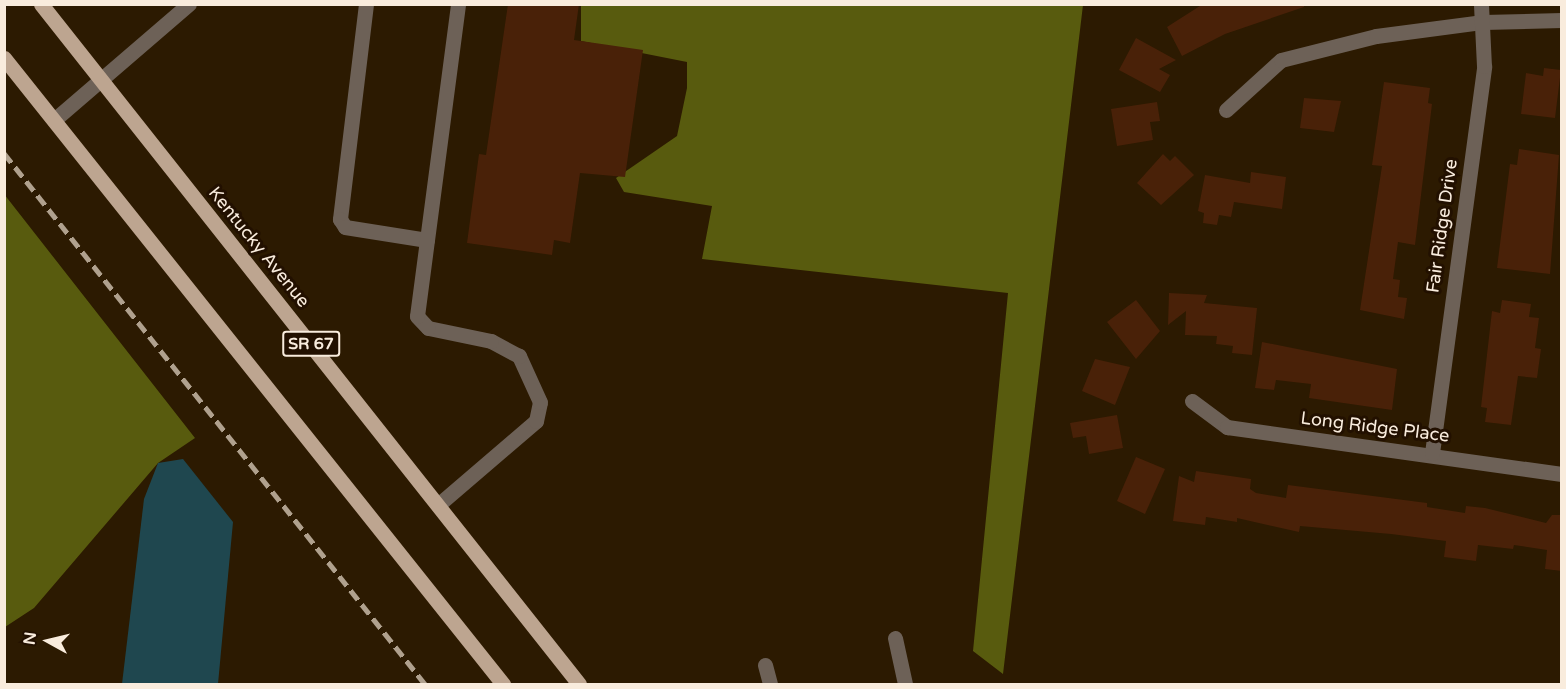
<!DOCTYPE html>
<style>
body{margin:0}
#map{position:relative;width:1566px;height:689px;overflow:hidden;background:#2c1a01;font-family:"Varela Round",sans-serif}
div>[style]{position:absolute}
.forest>*{inset:0;background:#585b0e}
.water>*{inset:0;background:#1f474f}
.building>*{inset:0;background:#492108}
.minor>*{height:15px;margin:-7.5px;padding:0 7.5px;transform-origin:7.5px;border-radius:7.5px;background:#6d6157}
.major>*{height:15px;margin:-7.5px;padding:0 7.5px;transform-origin:7.5px;border-radius:7.5px;background:#bda590}
.rail>*{height:4.5px;margin-top:-2.25px;transform-origin:0;background:repeating-linear-gradient(90deg,#b0a18e 0 12px,transparent 0 18px)}
span{translate:-50% -50%;white-space:nowrap;text-align:center;line-height:1.15;-webkit-text-stroke:6px #221000;paint-order:stroke}
.shield-label span{padding:2px 4px;background:#221000;border:2px solid;border-radius:4px;-webkit-text-stroke-width:0}
.shield-label{font-size:16px;color:#f9ecdd;font-weight:700}
.street-label{font-size:18px;color:#f9ecdd}
.frame{position:absolute;inset:0;border:6px solid #f9ecdd;pointer-events:none}
.north{position:absolute;left:18px;top:611px;width:60px;height:60px;-webkit-text-stroke:4px #221000;paint-order:stroke;rotate:278deg;font-size:16px;font-weight:700;line-height:24px;text-align:center;color:#f9ecdd}
.north::after{content:'';display:block;margin:auto;width:21px;height:27px;background:#f9ecdd;clip-path:polygon(50% 0,100% 100%,50% 72%,0 100%)}
</style>
<div id="map">
<div class="forest">
<div style="clip-path:polygon(581px 5px,1083px 5px,1003px 674px,973px 651px,1008px 293px,702px 259px,712px 206px,624px 192px,616px 178px,677px 136px,687px 88px,687px 62px,581px 41px)"></div>
<div style="clip-path:polygon(4px 194px,195px 438px,158px 463px,34px 608px,5px 627px)"></div>
</div>
<div class="water">
<div style="clip-path:polygon(183px 459px,233px 522px,218px 684px,122px 684px,144px 499px,158px 463px)"></div>
</div>
<div class="building">
<div style="clip-path:polygon(508px 4px,579px 4px,574px 40px,643px 50px,625px 177px,580px 173px,570px 243px,554px 240px,552px 255px,467px 243px,479px 154px,486px 155px)"></div>
<div style="clip-path:polygon(1203px 4px,1304px 4px,1304px 7px,1225px 34px,1182px 56px,1167px 27px)"></div>
<div style="clip-path:polygon(1136px 38px,1176px 60px,1159px 69px,1170px 75px,1160px 92px,1119px 70px)"></div>
<div style="clip-path:polygon(1544px 68px,1561px 70px,1555px 118px,1521px 114px,1526px 73px,1543px 76px)"></div>
<div style="clip-path:polygon(1384px 82px,1430px 88px,1428px 103px,1432px 104px,1415px 245px,1398px 242px,1393px 279px,1400px 280px,1398px 297px,1407px 298px,1404px 319px,1360px 310px,1382px 166px,1372px 165px)"></div>
<div style="clip-path:polygon(1304px 98px,1341px 101px,1334px 132px,1300px 128px)"></div>
<div style="clip-path:polygon(1157px 102px,1160px 121px,1150px 122px,1153px 140px,1117px 146px,1111px 109px)"></div>
<div style="clip-path:polygon(1519px 149px,1559px 155px,1550px 274px,1497px 268px,1510px 164px,1517px 165px)"></div>
<div style="clip-path:polygon(1163px 154px,1170px 161px,1175px 156px,1194px 175px,1161px 205px,1137px 183px)"></div>
<div style="clip-path:polygon(1251px 172px,1286px 177px,1282px 209px,1234px 202px,1231px 217px,1219px 215px,1217px 225px,1203px 223px,1204px 213px,1198px 211px,1205px 175px,1250px 183px)"></div>
<div style="clip-path:polygon(1169px 293px,1207px 295px,1204px 303px,1257px 308px,1252px 355px,1232px 353px,1233px 346px,1216px 344px,1217px 336px,1185px 335px,1186px 311px,1168px 325px)"></div>
<div style="clip-path:polygon(1136px 300px,1160px 331px,1136px 359px,1107px 322px)"></div>
<div style="clip-path:polygon(1502px 300px,1531px 304px,1529px 317px,1539px 318px,1535px 348px,1541px 349px,1537px 378px,1518px 376px,1511px 425px,1485px 422px,1487px 408px,1481px 407px,1492px 311px,1500px 313px)"></div>
<div style="clip-path:polygon(1262px 342px,1397px 369px,1392px 410px,1309px 398px,1311px 384px,1276px 380px,1274px 390px,1255px 388px)"></div>
<div style="clip-path:polygon(1095px 359px,1130px 367px,1115px 405px,1082px 391px)"></div>
<div style="clip-path:polygon(1117px 415px,1123px 448px,1089px 454px,1086px 436px,1073px 438px,1070px 423px)"></div>
<div style="clip-path:polygon(1136px 457px,1165px 469px,1145px 514px,1117px 501px)"></div>
<div style="clip-path:polygon(1196px 471px,1251px 479px,1250px 489px,1256px 493px,1286px 498px,1288px 485px,1427px 503px,1427px 507px,1465px 513px,1466px 506px,1485px 508px,1546px 523px,1552px 515px,1562px 515px,1562px 571px,1545px 569px,1547px 550px,1514px 545px,1513px 549px,1478px 545px,1476px 561px,1444px 557px,1446px 541px,1391px 534px,1300px 526px,1299px 532px,1237px 518px,1237px 522px,1206px 517px,1205px 525px,1173px 521px,1179px 476px,1194px 482px)"></div>
</div>
<div class="minor">
<div style="left:366px;top:4px;width:217px;rotate:96.9deg"></div>
<div style="left:340px;top:219px;width:9px;rotate:58deg"></div>
<div style="left:345px;top:227px;width:83px;rotate:9deg"></div>
<div style="left:1226px;top:110px;width:74px;rotate:-42.3deg"></div>
<div style="left:1281px;top:60px;width:98px;rotate:-14.2deg"></div>
<div style="left:1376px;top:36px;width:108px;rotate:-7.5deg"></div>
<div style="left:1483px;top:22px;width:79px;rotate:-1.5deg"></div>
<div style="left:54px;top:120px;width:178px;rotate:-40.7deg"></div>
<div style="left:1192px;top:401px;width:44px;rotate:36.6deg"></div>
<div style="left:1227px;top:427px;width:338px;rotate:8deg"></div>
<div style="left:1432px;top:453px;width:390px;rotate:-82.3deg"></div>
<div style="left:1484px;top:66px;width:62px;rotate:-92.8deg"></div>
<div style="left:438px;top:505px;width:129px;rotate:-40.6deg"></div>
<div style="left:536px;top:421px;width:19px;rotate:-78deg"></div>
<div style="left:540px;top:402px;width:51px;rotate:-114.5deg"></div>
<div style="left:519px;top:356px;width:32px;rotate:-152deg"></div>
<div style="left:491px;top:341px;width:64px;rotate:-168.3deg"></div>
<div style="left:428px;top:328px;width:16px;rotate:-133deg"></div>
<div style="left:417px;top:316px;width:315px;rotate:-82.5deg"></div>
<div style="left:895px;top:638px;width:47px;rotate:77.7deg"></div>
<div style="left:765px;top:665px;width:20px;rotate:75deg"></div>
</div>
<div class="major">
<div style="left:41px;top:4px;width:867px;rotate:51.65deg"></div>
<div style="left:4px;top:58px;width:801px;rotate:51.44deg"></div>
</div>
<div class="rail">
<div style="left:4px;top:153px;width:678px;rotate:51.59deg"></div>
</div>
<div class="shield-label">
<span style="left:311px;top:344px">SR 67</span>
</div>
<div class="street-label">
<span style="left:1442px;top:226px;rotate:-82deg">Fair Ridge Drive</span>
<span style="left:259px;top:247px;rotate:51deg">Kentucky Avenue</span>
<span style="left:1375px;top:427px;rotate:7deg">Long Ridge Place</span>
</div>
<div class="frame"></div>
<div class="north">N</div>
</div>
